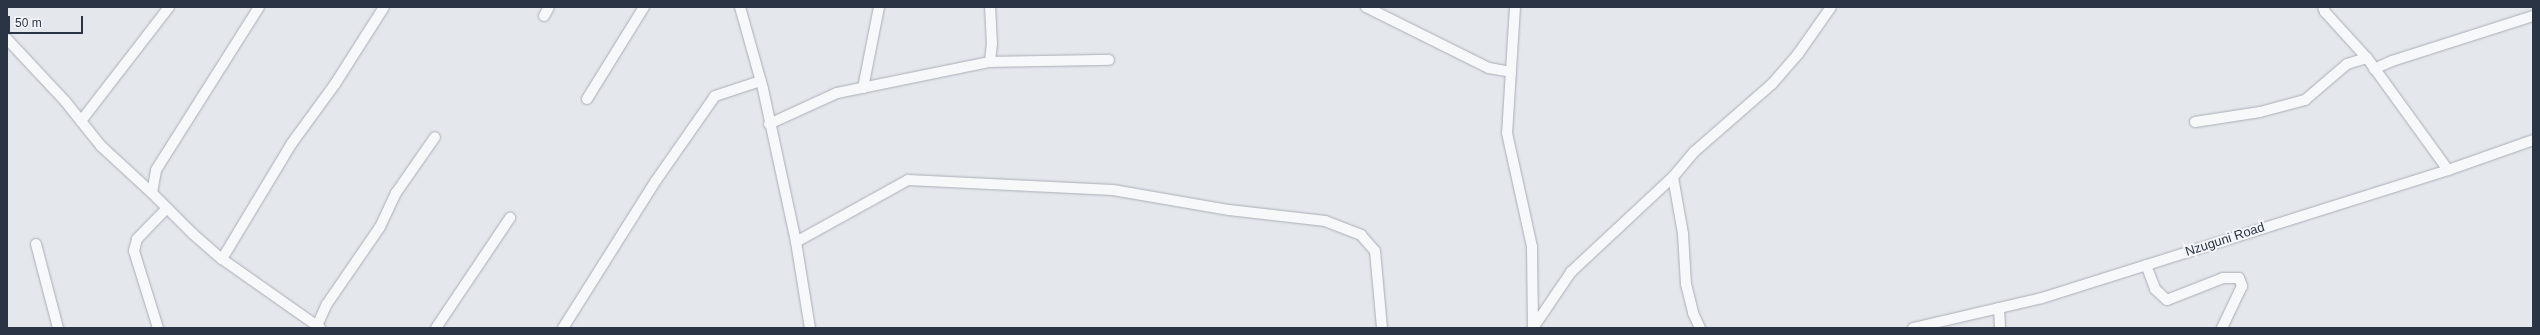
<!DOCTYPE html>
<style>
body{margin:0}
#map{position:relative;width:2540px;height:335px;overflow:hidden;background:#e4e7ec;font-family:Arial,sans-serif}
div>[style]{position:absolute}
.roads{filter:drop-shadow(0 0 1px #a9aeb7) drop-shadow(0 0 1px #a9aeb7)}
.minor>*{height:10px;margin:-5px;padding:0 5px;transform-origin:5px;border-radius:5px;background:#f7f8fa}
span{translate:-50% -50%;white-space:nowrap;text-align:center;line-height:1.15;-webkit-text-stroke:4px #f4f6f9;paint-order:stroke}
.street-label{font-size:13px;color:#2b3445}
.frame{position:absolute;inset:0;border:8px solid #2b3445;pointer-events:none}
.scale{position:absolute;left:8px;top:16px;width:75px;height:18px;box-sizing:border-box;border:2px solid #2b3445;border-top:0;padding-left:5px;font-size:12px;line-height:14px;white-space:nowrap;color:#2b3445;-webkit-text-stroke:3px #f4f6f9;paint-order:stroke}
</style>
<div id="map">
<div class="roads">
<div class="minor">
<div style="left:740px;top:7px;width:85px;rotate:74.3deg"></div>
<div style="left:763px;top:89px;width:157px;rotate:77.8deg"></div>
<div style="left:796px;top:242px;width:87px;rotate:80.8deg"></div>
<div style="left:1366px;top:7px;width:137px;rotate:26.4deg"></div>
<div style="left:1489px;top:68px;width:22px;rotate:10deg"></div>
<div style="left:1515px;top:7px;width:126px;rotate:93.6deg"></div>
<div style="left:1507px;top:133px;width:117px;rotate:77.6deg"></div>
<div style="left:1532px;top:247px;width:81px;rotate:89.3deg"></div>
<div style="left:2323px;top:7px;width:5px;rotate:68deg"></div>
<div style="left:2325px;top:12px;width:62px;rotate:47.6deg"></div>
<div style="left:2367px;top:58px;width:138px;rotate:54.1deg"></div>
<div style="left:544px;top:16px;width:10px;rotate:-61deg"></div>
<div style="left:7px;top:39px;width:85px;rotate:46.9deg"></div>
<div style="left:65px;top:101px;width:58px;rotate:51.3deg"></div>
<div style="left:101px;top:146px;width:69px;rotate:42.7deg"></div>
<div style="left:152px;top:193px;width:58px;rotate:45deg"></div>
<div style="left:193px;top:234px;width:38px;rotate:41deg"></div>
<div style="left:222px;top:259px;width:120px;rotate:35.1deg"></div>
<div style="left:990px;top:62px;width:119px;rotate:-1deg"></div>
<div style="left:2374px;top:69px;width:20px;rotate:-24deg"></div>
<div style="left:2392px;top:61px;width:148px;rotate:-17.7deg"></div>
<div style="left:863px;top:88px;width:83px;rotate:-78.8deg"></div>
<div style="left:587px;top:99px;width:108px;rotate:-58.2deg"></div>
<div style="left:81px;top:121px;width:144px;rotate:-52.3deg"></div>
<div style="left:2195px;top:122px;width:66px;rotate:-8.7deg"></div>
<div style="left:2260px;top:112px;width:47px;rotate:-14.9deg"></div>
<div style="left:2305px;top:100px;width:55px;rotate:-40.6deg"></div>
<div style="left:2347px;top:64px;width:21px;rotate:-17deg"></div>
<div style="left:769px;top:124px;width:75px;rotate:-24.5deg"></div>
<div style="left:837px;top:93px;width:156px;rotate:-11.5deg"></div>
<div style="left:990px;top:62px;width:18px;rotate:-84deg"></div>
<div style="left:992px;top:44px;width:37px;rotate:-93deg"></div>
<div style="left:1673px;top:177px;width:58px;rotate:80deg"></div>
<div style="left:1683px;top:234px;width:50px;rotate:86.6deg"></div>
<div style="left:1686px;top:284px;width:30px;rotate:76deg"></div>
<div style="left:1693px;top:313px;width:17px;rotate:65deg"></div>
<div style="left:152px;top:193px;width:23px;rotate:-80deg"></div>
<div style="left:156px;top:170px;width:193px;rotate:-57.7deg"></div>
<div style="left:796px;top:242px;width:128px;rotate:-29deg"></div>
<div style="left:908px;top:180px;width:205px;rotate:2.8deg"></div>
<div style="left:1113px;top:190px;width:118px;rotate:9.8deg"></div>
<div style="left:1229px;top:210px;width:97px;rotate:6.5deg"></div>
<div style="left:1325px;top:221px;width:39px;rotate:21deg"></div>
<div style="left:1361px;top:235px;width:21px;rotate:49deg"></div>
<div style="left:1375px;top:251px;width:77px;rotate:84.8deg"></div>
<div style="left:36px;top:244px;width:87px;rotate:75.3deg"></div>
<div style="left:222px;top:259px;width:135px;rotate:-58.9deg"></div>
<div style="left:292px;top:143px;width:73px;rotate:-53.9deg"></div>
<div style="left:335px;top:84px;width:91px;rotate:-57.5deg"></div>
<div style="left:2146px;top:265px;width:26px;rotate:69deg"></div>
<div style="left:2155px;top:289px;width:16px;rotate:43deg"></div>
<div style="left:2167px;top:300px;width:60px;rotate:-21.4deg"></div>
<div style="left:2223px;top:278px;width:16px"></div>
<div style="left:2239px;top:278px;width:9px;rotate:69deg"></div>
<div style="left:2242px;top:286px;width:47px;rotate:115.5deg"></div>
<div style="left:1999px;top:308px;width:20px;rotate:87deg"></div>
<div style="left:317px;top:326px;width:24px;rotate:-66deg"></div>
<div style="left:327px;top:304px;width:93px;rotate:-55.5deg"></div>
<div style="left:380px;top:227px;width:38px;rotate:-65deg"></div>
<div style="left:396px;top:193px;width:68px;rotate:-55.1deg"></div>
<div style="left:158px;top:328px;width:81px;rotate:-107.3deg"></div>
<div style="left:134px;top:251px;width:12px;rotate:-76deg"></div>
<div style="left:137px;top:239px;width:43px;rotate:-45.9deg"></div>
<div style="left:436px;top:328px;width:133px;rotate:-56.1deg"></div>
<div style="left:563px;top:328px;width:173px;rotate:-57.8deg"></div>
<div style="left:655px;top:182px;width:105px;rotate:-55.1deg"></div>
<div style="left:715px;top:96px;width:48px;rotate:-18.1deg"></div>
<div style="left:1533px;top:328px;width:68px;rotate:-55.8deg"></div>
<div style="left:1571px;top:272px;width:139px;rotate:-43deg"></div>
<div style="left:1673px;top:177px;width:33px;rotate:-50deg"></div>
<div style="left:1694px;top:152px;width:103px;rotate:-41.1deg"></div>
<div style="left:1772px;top:84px;width:40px;rotate:-49deg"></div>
<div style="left:1798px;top:54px;width:57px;rotate:-54.9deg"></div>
<div style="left:1913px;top:328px;width:132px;rotate:-13.1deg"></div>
<div style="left:2042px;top:298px;width:426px;rotate:-17.5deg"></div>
<div style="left:2448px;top:170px;width:90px;rotate:-19.4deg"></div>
</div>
</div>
<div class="street-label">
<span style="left:2225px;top:240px;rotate:-18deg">Nzuguni Road</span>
</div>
<div class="frame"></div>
<div class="scale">50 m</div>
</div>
